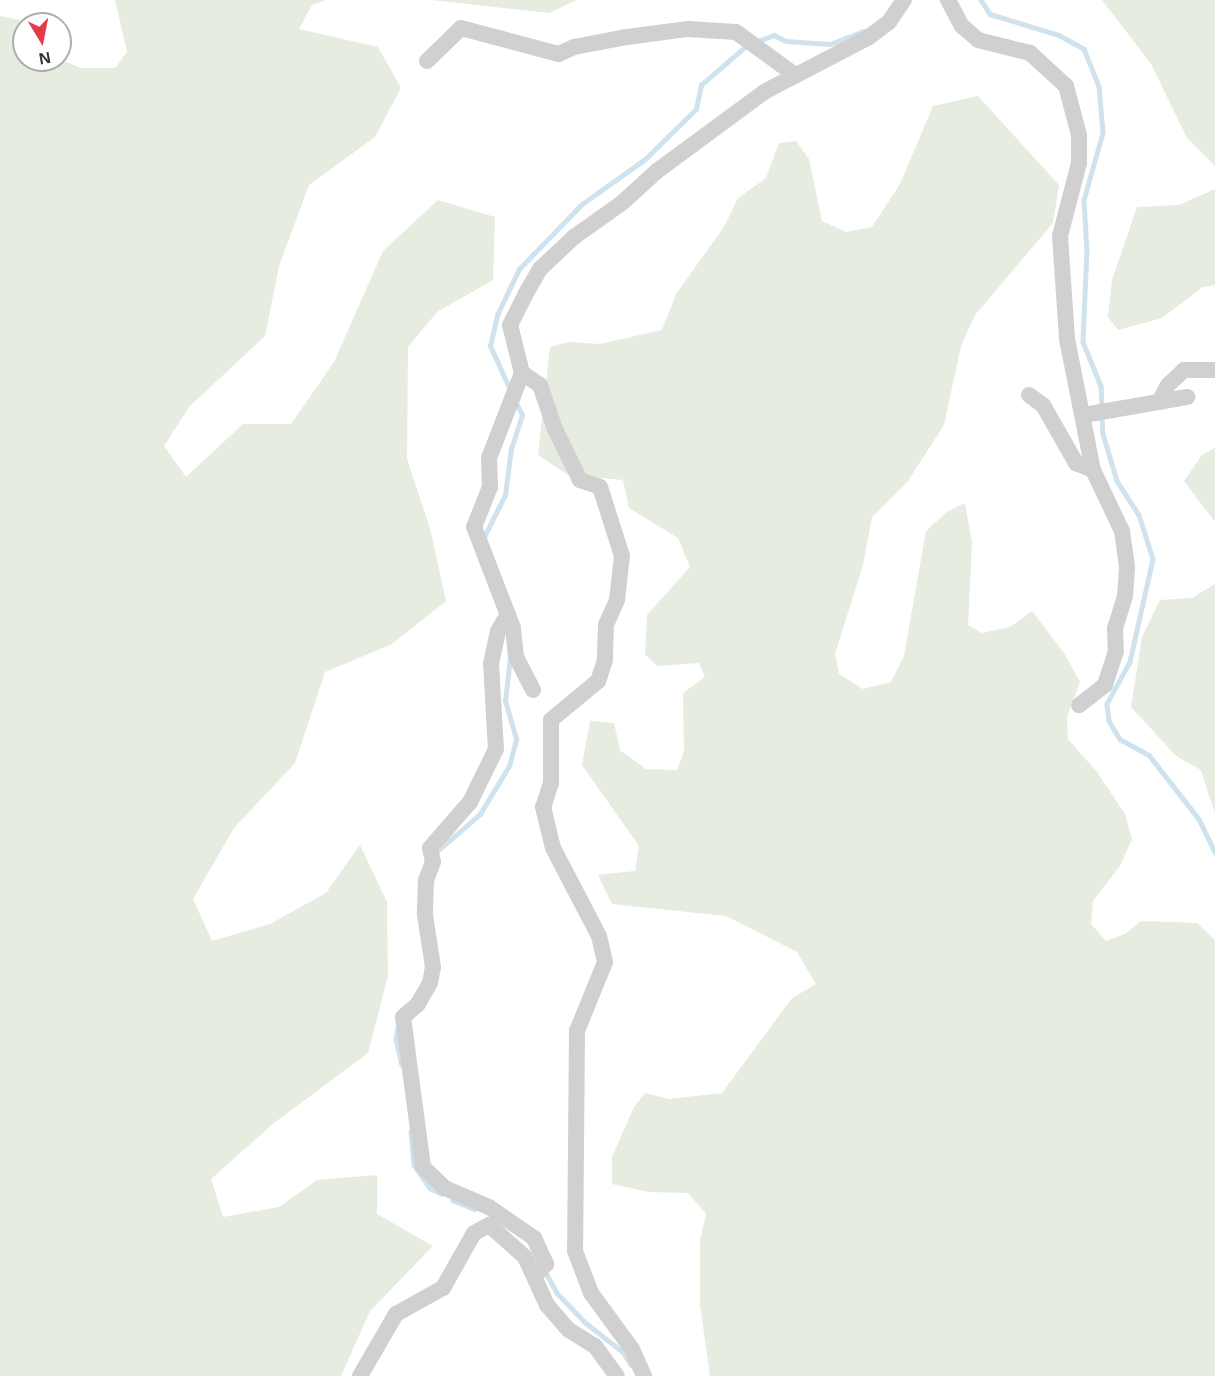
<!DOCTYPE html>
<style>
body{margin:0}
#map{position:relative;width:1215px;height:1376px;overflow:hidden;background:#fff;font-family:Helvetica,sans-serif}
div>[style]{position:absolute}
.green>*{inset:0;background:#e6ecdf}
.stream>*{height:4.5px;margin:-2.25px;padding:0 2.25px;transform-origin:2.25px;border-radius:2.25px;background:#cfe2ee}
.minor>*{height:16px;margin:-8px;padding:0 8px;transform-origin:8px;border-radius:8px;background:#d0d0d0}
span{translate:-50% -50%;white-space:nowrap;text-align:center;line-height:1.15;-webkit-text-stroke:6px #fff;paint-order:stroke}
.north{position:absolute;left:12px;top:12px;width:60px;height:60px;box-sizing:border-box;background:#fff;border:2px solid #adadad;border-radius:50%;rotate:170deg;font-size:16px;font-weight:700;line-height:24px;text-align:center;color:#333}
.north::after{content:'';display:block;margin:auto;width:21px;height:27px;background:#e63946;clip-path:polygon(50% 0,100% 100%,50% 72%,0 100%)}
</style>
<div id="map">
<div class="green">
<div style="clip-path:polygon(115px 0,326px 0,312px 5px,299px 29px,378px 47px,401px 88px,375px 137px,309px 185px,279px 266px,265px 336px,189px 407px,164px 446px,186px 477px,243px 424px,291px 424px,334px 362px,383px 251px,438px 200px,495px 217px,493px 280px,437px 312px,408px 347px,407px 459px,430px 528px,446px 601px,392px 644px,325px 672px,295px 763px,234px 828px,193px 899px,212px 941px,270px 924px,326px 893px,360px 845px,387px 902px,388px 976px,368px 1053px,274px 1123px,211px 1179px,223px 1217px,279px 1207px,317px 1180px,377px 1175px,377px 1214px,433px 1246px,370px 1311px,341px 1376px,0 1376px,0 16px,40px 24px,24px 24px,24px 60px,60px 59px,81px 68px,115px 68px,127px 52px)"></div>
<div style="clip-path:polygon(432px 0,577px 0,549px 13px)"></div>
<div style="clip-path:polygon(1102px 0,1215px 0,1215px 166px,1187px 138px,1151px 64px)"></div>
<div style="clip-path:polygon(978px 96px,1059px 185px,1053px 223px,975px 315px,961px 346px,944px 425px,908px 481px,872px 517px,863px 565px,835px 654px,839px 674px,863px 689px,891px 682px,904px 656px,926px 531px,947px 512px,965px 503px,972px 543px,968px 625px,982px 633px,1010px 627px,1032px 611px,1064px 653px,1080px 682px,1067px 717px,1068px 739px,1097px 772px,1125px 814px,1132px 839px,1120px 866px,1093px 901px,1091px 924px,1106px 941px,1125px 934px,1141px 921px,1197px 923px,1215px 940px,1215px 1376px,710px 1376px,700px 1305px,700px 1241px,706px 1214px,688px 1193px,649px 1192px,612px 1184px,612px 1157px,634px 1107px,645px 1093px,669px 1099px,722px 1093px,792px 998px,816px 984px,797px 952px,726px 916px,612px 904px,598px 875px,635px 871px,639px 846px,582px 765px,590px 721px,614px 723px,620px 750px,646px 769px,677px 770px,684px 751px,683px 693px,705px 677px,699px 663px,657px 666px,645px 654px,647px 615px,690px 567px,678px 538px,629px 508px,623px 480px,568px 475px,538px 455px,550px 347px,568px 342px,600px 344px,662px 330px,676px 294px,724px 227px,738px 198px,766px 178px,779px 143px,796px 141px,809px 159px,822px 221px,846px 232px,872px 227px,900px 184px,933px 106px)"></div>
<div style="clip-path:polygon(1215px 189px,1215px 285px,1203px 287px,1162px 318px,1118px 330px,1108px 317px,1112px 280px,1137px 207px,1179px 205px)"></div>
<div style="clip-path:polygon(1215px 448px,1215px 522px,1184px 481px,1202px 455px)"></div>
<div style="clip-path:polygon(1215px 584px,1215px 814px,1201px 770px,1176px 756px,1131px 707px,1142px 637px,1160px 600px,1192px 598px)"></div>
</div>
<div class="stream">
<div style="left:981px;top:0;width:17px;rotate:57deg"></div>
<div style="left:990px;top:14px;width:72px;rotate:16.9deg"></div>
<div style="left:1059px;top:35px;width:29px;rotate:29deg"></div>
<div style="left:1084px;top:49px;width:40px;rotate:68deg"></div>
<div style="left:1099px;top:86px;width:47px;rotate:85.1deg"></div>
<div style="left:1103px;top:133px;width:70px;rotate:105.8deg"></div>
<div style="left:1084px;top:200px;width:50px;rotate:86.6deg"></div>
<div style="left:1087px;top:250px;width:92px;rotate:92.5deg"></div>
<div style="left:1083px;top:342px;width:48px;rotate:67.8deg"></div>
<div style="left:1101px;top:386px;width:22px;rotate:87deg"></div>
<div style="left:755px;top:42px;width:20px;rotate:-20deg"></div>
<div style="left:774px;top:35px;width:13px;rotate:27deg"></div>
<div style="left:786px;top:41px;width:44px;rotate:3.9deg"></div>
<div style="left:830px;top:44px;width:36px;rotate:-21deg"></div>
<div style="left:510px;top:390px;width:48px;rotate:-114.4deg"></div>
<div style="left:490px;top:346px;width:32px;rotate:-77deg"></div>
<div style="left:497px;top:315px;width:51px;rotate:-64.4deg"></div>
<div style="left:519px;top:269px;width:91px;rotate:-45.9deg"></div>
<div style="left:582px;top:204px;width:76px;rotate:-35.4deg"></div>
<div style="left:644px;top:160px;width:73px;rotate:-44.4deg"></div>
<div style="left:696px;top:109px;width:25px;rotate:-78deg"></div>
<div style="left:701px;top:85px;width:61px;rotate:-41deg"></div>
<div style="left:1102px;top:417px;width:17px;rotate:87deg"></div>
<div style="left:1103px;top:434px;width:49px;rotate:73.4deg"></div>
<div style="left:1117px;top:481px;width:40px;rotate:57.1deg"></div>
<div style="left:1139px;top:515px;width:46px;rotate:72.3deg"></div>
<div style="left:1153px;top:559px;width:106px;rotate:102.6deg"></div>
<div style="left:1130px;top:662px;width:48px;rotate:118.7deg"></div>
<div style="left:1107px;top:704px;width:17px;rotate:83deg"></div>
<div style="left:1109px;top:721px;width:21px;rotate:59deg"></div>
<div style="left:1120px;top:739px;width:33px;rotate:29deg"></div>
<div style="left:1149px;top:755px;width:81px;rotate:52deg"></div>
<div style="left:1199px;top:819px;width:37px;rotate:64deg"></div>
<div style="left:483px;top:539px;width:49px;rotate:-63.4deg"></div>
<div style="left:505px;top:495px;width:46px;rotate:-82.6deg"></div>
<div style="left:511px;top:449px;width:36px;rotate:-72deg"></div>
<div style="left:522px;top:415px;width:13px;rotate:-117deg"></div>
<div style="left:435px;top:853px;width:60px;rotate:-40.9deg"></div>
<div style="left:480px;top:814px;width:56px;rotate:-58.9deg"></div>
<div style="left:509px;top:766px;width:28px;rotate:-75deg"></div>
<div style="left:516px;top:739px;width:40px;rotate:-106deg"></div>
<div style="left:505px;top:701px;width:43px;rotate:-83.4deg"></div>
<div style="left:398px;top:1028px;width:11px;rotate:100deg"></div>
<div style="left:396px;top:1039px;width:26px;rotate:77deg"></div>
<div style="left:411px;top:1131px;width:34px;rotate:85deg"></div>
<div style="left:414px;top:1165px;width:28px;rotate:55deg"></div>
<div style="left:430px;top:1188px;width:13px;rotate:27deg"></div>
<div style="left:452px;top:1200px;width:24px;rotate:22deg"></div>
<div style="left:545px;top:1271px;width:25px;rotate:61deg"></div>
<div style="left:557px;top:1293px;width:42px;rotate:46deg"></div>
<div style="left:586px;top:1323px;width:47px;rotate:38.1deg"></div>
<div style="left:623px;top:1352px;width:15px;rotate:58deg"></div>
</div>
<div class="minor">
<div style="left:948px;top:0;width:30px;rotate:62deg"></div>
<div style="left:962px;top:26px;width:21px;rotate:41deg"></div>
<div style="left:978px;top:40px;width:54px;rotate:14deg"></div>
<div style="left:1030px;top:53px;width:49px;rotate:42.5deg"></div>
<div style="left:1066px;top:86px;width:51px;rotate:75.1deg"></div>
<div style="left:1079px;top:135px;width:28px;rotate:90deg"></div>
<div style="left:1079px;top:163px;width:75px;rotate:104.6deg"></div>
<div style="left:1060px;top:236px;width:103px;rotate:86.1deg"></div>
<div style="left:1067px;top:339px;width:134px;rotate:78.8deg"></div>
<div style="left:1093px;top:470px;width:68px;rotate:64.6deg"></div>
<div style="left:1122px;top:531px;width:37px;rotate:82deg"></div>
<div style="left:1127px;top:568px;width:28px;rotate:94deg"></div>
<div style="left:1125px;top:596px;width:34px;rotate:107deg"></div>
<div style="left:1115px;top:628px;width:23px;rotate:88deg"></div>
<div style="left:1116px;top:651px;width:36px;rotate:108deg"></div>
<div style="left:1105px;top:685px;width:33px;rotate:142deg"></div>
<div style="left:427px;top:61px;width:47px;rotate:-44.1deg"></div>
<div style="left:461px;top:28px;width:101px;rotate:14.9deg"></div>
<div style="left:559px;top:54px;width:17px;rotate:-25deg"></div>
<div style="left:574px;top:47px;width:54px;rotate:-10.7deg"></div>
<div style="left:627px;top:37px;width:62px;rotate:-7.5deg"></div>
<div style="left:688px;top:29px;width:48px;rotate:3.6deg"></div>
<div style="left:736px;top:32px;width:73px;rotate:36.1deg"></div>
<div style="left:522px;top:373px;width:22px;rotate:34deg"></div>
<div style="left:540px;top:385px;width:46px;rotate:71.2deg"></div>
<div style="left:555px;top:429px;width:57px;rotate:63.9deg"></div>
<div style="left:580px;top:480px;width:21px;rotate:19deg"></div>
<div style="left:600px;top:487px;width:72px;rotate:72.3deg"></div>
<div style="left:622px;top:556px;width:44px;rotate:96.5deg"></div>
<div style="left:617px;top:600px;width:27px;rotate:114deg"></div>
<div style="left:606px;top:625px;width:35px;rotate:92deg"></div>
<div style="left:605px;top:660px;width:22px;rotate:108deg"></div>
<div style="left:598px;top:681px;width:61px;rotate:140.3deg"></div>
<div style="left:551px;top:720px;width:63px;rotate:90deg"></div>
<div style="left:551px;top:783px;width:25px;rotate:108deg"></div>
<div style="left:543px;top:807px;width:42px;rotate:76.3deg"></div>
<div style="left:553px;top:848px;width:99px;rotate:62.4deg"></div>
<div style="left:599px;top:936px;width:27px;rotate:77deg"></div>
<div style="left:605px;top:962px;width:74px;rotate:112.1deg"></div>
<div style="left:577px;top:1031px;width:220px;rotate:90.5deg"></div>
<div style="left:575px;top:1251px;width:45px;rotate:69.1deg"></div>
<div style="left:591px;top:1293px;width:69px;rotate:53.8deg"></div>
<div style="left:632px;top:1349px;width:30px;rotate:66deg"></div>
<div style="left:1029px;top:395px;width:17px;rotate:36deg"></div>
<div style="left:1043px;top:405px;width:67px;rotate:60.4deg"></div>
<div style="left:1076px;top:463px;width:18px;rotate:22deg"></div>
<div style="left:1159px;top:402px;width:19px;rotate:-62deg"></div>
<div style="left:1168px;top:385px;width:22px;rotate:-43deg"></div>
<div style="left:1184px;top:370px;width:31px"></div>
<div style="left:1084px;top:415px;width:105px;rotate:-9.9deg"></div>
<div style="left:508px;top:614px;width:20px;rotate:120deg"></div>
<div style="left:498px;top:631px;width:33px;rotate:102deg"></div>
<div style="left:491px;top:663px;width:86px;rotate:86.7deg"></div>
<div style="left:496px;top:749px;width:59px;rotate:116.1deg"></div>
<div style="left:470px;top:802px;width:61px;rotate:131deg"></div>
<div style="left:430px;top:848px;width:14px;rotate:78deg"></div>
<div style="left:433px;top:862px;width:19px;rotate:111deg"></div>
<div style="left:426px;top:880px;width:35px;rotate:92deg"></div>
<div style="left:425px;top:915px;width:53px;rotate:81.3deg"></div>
<div style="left:433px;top:967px;width:16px;rotate:101deg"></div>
<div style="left:430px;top:983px;width:24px;rotate:120deg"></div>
<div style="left:418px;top:1004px;width:20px;rotate:139deg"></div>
<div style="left:403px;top:1017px;width:151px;rotate:82.4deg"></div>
<div style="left:423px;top:1167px;width:30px;rotate:44deg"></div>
<div style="left:445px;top:1188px;width:48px;rotate:23.4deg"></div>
<div style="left:489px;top:1207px;width:55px;rotate:34.6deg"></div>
<div style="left:534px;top:1238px;width:29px;rotate:65deg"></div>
<div style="left:546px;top:1264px;width:17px;rotate:135deg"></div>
<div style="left:533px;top:690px;width:37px;rotate:-117deg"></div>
<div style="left:516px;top:657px;width:29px;rotate:-96deg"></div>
<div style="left:513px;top:628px;width:108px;rotate:-111.1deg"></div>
<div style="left:474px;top:527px;width:43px;rotate:-68.2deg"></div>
<div style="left:490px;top:487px;width:29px;rotate:-92deg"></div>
<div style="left:489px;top:458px;width:91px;rotate:-68.8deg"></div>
<div style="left:522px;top:373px;width:49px;rotate:-104deg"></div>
<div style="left:510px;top:325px;width:34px;rotate:-63deg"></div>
<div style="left:525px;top:295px;width:30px;rotate:-60deg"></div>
<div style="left:540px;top:269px;width:47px;rotate:-43.3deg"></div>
<div style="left:574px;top:237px;width:60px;rotate:-35.5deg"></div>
<div style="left:623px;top:202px;width:46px;rotate:-42.4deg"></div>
<div style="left:657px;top:171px;width:133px;rotate:-36.4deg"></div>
<div style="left:764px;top:92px;width:119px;rotate:-27.6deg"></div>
<div style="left:869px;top:37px;width:25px;rotate:-37deg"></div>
<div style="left:889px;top:22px;width:27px;rotate:-56deg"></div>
<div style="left:360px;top:1376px;width:72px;rotate:-59.9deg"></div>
<div style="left:396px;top:1314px;width:54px;rotate:-29deg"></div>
<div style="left:443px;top:1288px;width:63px;rotate:-60.6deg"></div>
<div style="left:474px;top:1233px;width:17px;rotate:-28deg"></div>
<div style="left:489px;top:1225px;width:48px;rotate:41.6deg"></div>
<div style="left:525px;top:1257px;width:53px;rotate:65.4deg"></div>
<div style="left:547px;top:1305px;width:33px;rotate:49deg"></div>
<div style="left:569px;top:1330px;width:31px;rotate:32deg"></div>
<div style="left:595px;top:1346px;width:37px;rotate:54deg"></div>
</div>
<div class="north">N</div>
</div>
